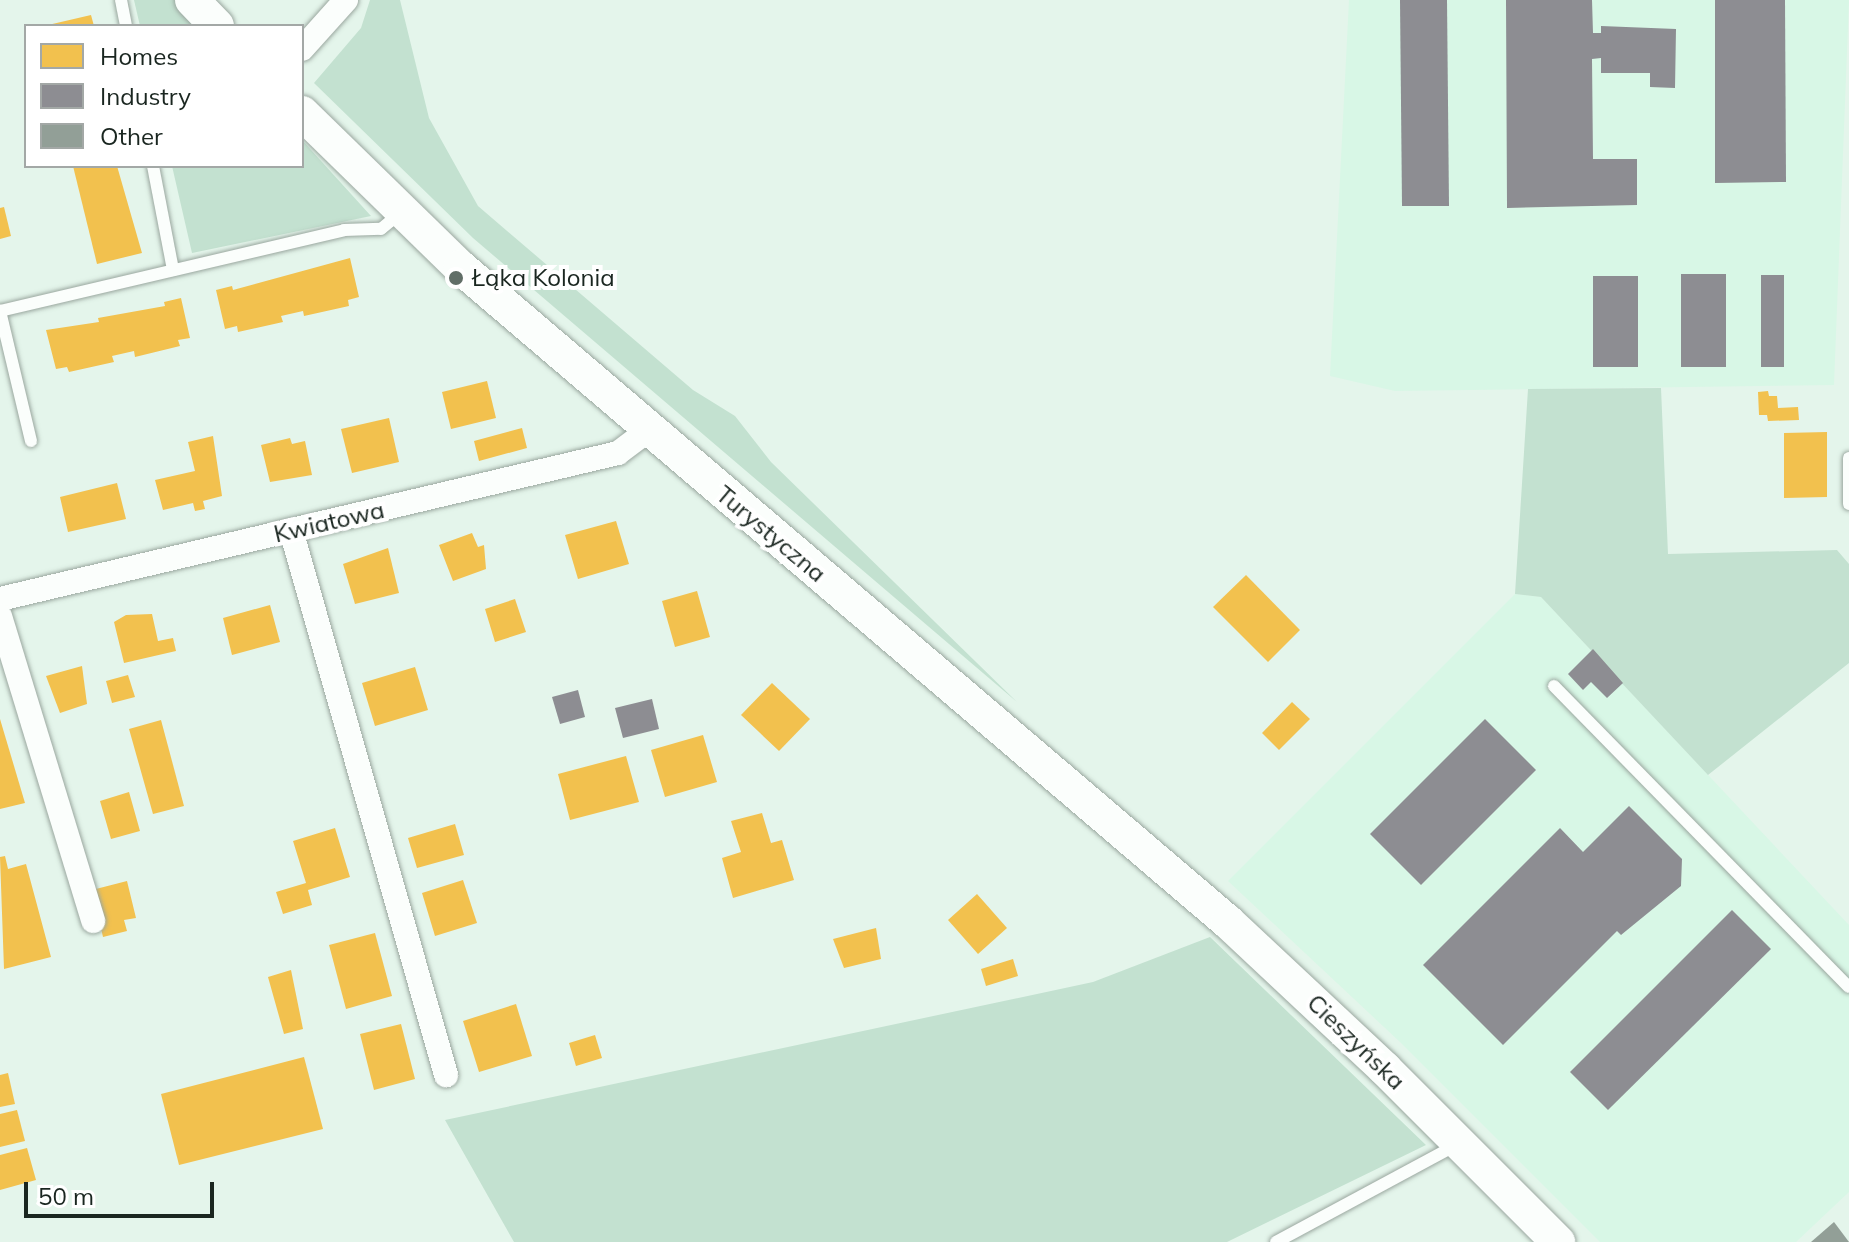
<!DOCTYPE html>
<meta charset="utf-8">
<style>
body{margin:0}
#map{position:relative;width:1849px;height:1242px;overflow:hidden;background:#e4f5eb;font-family:Mulish,sans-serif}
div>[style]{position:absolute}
.built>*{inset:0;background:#d8f7e6}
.green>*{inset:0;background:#c3e1d0}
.homes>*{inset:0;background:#f2c14e}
.industry>*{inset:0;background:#8d8d92}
.building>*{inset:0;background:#929f97}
.roads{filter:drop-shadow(0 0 2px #9aa79f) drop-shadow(0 0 2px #9aa79f)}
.lane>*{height:12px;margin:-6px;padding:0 6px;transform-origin:6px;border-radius:6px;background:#fbfefc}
.street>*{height:24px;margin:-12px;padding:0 12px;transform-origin:12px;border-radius:12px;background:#fbfefc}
.secondary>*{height:34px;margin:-17px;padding:0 17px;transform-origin:17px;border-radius:17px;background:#fbfefc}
.dots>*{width:22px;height:22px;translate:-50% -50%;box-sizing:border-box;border:4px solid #fff;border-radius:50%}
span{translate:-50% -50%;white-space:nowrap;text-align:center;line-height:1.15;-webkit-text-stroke:8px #fff;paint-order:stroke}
.poi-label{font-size:24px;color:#1a2620}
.left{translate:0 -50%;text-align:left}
.street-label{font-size:24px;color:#1a2620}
.legend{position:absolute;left:24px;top:24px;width:280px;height:144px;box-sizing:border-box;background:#fff;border:2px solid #a3a8a6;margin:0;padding:10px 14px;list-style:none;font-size:24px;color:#1a2620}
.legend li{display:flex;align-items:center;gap:16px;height:40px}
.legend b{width:40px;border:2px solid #a3a8a6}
.scale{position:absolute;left:24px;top:1182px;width:190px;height:36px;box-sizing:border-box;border:4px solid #1a2620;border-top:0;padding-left:10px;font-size:24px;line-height:28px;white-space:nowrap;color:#1a2620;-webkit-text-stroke:6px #fff;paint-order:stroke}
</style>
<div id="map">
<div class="built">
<div style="clip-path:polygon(1349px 0,1849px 0,1834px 385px,1395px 391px,1330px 376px)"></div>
<div style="clip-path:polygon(1515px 594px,1541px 597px,1849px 925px,1849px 1192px,1796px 1242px,1600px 1242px,1400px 1042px,1228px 881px)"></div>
</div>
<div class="green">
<div style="clip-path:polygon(134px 0,176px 0,199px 26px,140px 26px)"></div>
<div style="clip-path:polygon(370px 0,400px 0,429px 118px,478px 206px,693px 390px,735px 416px,771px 462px,1017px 702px,473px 238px,314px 83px,361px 28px)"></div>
<div style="clip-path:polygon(302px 140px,371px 216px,192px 253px,172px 166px,302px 166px)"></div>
<div style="clip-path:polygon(1661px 388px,1668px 554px,1837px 550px,1849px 564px,1849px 663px,1708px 775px,1541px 597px,1515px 594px,1528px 389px)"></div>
<div style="clip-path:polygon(1210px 937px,1426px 1145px,1227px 1242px,514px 1242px,445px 1120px,1093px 982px)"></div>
</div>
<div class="homes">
<div style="clip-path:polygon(91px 15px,94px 26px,49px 26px,48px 25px)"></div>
<div style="clip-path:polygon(73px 166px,117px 166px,142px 253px,97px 264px)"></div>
<div style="clip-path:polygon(4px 207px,11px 236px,0 239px,0 208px)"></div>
<div style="clip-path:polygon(350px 258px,359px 297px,348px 300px,349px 306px,304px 316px,303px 311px,281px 316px,283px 322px,238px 332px,237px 326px,225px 329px,216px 290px,232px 286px,233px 290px)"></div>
<div style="clip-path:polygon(181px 298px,190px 338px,178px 340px,180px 346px,135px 357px,134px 351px,112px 356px,114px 362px,69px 372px,67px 367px,56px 369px,46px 330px,99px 322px,98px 318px,165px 306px,164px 302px)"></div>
<div style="clip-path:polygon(487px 381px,496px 418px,451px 429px,442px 392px)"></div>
<div style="clip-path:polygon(1768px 391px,1769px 396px,1777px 396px,1778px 408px,1798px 407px,1799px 420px,1768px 421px,1767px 415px,1759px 415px,1758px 392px)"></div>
<div style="clip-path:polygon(389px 418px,399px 462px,352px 473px,341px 429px)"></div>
<div style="clip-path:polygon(522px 428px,527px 448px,479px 461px,474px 441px)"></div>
<div style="clip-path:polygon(1827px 432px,1827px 497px,1784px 498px,1784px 433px)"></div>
<div style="clip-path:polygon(213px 436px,222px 496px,203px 501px,205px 509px,195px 511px,193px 503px,163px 510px,155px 480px,195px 471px,188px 442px)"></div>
<div style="clip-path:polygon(290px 438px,292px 444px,305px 441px,312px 475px,270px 482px,261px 445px)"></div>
<div style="clip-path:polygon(117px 483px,126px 519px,68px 532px,60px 497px)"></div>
<div style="clip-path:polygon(616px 521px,629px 564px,578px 579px,565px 535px)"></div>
<div style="clip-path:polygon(472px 533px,478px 547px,484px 545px,486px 569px,453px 581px,439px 545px)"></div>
<div style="clip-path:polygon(388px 548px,399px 593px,355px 604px,343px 564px)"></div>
<div style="clip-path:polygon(1246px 575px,1300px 630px,1268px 662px,1213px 607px)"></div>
<div style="clip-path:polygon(697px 591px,710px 637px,675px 647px,662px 601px)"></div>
<div style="clip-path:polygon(515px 599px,526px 632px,495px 642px,485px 609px)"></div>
<div style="clip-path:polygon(270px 605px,280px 642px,232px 655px,223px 618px)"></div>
<div style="clip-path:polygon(152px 614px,158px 641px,173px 638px,176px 651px,124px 663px,114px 622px,126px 615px)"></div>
<div style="clip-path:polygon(82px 666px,87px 704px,60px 713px,46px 676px)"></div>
<div style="clip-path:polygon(415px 667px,428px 710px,375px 726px,362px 683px)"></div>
<div style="clip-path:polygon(128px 675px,135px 697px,112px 703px,106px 681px)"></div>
<div style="clip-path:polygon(772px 683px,810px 719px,779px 751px,741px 715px)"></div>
<div style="clip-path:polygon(1292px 702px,1310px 719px,1279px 750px,1262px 733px)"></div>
<div style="clip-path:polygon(0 719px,25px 803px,0 809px)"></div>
<div style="clip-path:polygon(161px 720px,184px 806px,153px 814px,129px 729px)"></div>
<div style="clip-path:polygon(703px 735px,717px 782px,665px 797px,651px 750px)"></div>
<div style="clip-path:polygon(626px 756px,639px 802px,570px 820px,558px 774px)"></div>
<div style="clip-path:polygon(129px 792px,140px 831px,111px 839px,100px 801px)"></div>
<div style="clip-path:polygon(762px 813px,771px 843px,782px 840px,794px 880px,733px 898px,722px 858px,741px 852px,731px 821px)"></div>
<div style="clip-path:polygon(455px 824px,464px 855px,417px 868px,408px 838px)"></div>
<div style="clip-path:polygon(335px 828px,350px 877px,308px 890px,312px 905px,283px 914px,276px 892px,306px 883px,293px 841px)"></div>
<div style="clip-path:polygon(5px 856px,8px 869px,26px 864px,51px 957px,4px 969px,0 857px)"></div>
<div style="clip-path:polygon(463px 880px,477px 923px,435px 936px,422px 893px)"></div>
<div style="clip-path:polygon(127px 881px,136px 918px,124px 920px,127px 931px,103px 937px,92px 890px)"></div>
<div style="clip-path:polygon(977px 894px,1007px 928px,978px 954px,948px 920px)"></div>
<div style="clip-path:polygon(876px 928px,881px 959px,844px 968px,833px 939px)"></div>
<div style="clip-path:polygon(375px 933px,392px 996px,346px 1009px,329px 945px)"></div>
<div style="clip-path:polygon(1013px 959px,1018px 976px,986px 986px,981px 969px)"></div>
<div style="clip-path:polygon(291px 970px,303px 1029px,284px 1034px,268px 977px)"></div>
<div style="clip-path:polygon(516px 1004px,532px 1056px,479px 1072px,463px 1021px)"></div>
<div style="clip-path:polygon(401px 1024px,415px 1079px,374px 1090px,360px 1034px)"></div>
<div style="clip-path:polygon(595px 1035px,602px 1058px,576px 1066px,569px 1043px)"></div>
<div style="clip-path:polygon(304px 1057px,323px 1129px,179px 1165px,161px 1094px)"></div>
<div style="clip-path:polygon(8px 1073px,15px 1104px,0 1107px,0 1075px)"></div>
<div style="clip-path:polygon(17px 1110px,25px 1141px,0 1147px,0 1114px)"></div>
<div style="clip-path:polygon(27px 1148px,36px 1180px,0 1190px,0 1155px)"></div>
</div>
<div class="industry">
<div style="clip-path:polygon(1400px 0,1447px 0,1449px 206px,1402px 206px)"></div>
<div style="clip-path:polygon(1506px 0,1592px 0,1593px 33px,1601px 33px,1601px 26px,1676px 29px,1675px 88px,1650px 87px,1650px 73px,1601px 73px,1601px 58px,1592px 59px,1593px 159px,1637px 159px,1637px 205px,1507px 208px)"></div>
<div style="clip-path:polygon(1715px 0,1785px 0,1786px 182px,1715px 183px)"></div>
<div style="clip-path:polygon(1681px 274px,1726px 274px,1726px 367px,1681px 367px)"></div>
<div style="clip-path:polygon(1761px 275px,1784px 275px,1784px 367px,1761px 367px)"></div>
<div style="clip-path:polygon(1593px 276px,1638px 276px,1638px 367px,1593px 367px)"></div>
<div style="clip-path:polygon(1593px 649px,1623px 683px,1607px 698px,1591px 682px,1583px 690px,1568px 674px)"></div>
<div style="clip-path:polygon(578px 690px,585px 717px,560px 724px,552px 697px)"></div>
<div style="clip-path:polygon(652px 699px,659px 729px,623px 738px,615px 708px)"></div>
<div style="clip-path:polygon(1485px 719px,1536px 770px,1421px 885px,1370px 834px)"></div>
<div style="clip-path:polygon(1629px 806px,1682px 859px,1681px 886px,1621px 935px,1617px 931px,1503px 1045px,1423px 965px,1560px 828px,1583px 852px)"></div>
<div style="clip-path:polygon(1732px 910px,1771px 949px,1608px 1110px,1570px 1072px)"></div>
</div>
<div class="building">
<div style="clip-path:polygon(1834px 1222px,1849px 1242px,1811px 1242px)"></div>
</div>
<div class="roads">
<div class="lane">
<div style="left:121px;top:0;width:26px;rotate:79deg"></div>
<div style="left:153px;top:166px;width:106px;rotate:79.1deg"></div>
<div style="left:31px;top:441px;width:134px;rotate:-103.4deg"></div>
<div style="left:0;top:311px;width:353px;rotate:-13.2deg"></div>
<div style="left:344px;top:230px;width:37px;rotate:-2deg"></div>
<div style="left:381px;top:229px;width:26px;rotate:-40deg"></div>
<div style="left:1849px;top:458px;width:46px;rotate:90deg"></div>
<div style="left:1554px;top:686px;width:421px;rotate:45.6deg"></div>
<div style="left:1276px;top:1242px;width:204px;rotate:-28.3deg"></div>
</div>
<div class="street">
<div style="left:302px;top:49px;width:66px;rotate:-48.1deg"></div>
<div style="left:291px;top:530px;width:567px;rotate:74.12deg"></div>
<div style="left:0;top:599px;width:635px;rotate:-13.29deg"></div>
<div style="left:618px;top:453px;width:39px;rotate:-37deg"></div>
<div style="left:0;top:616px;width:319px;rotate:73deg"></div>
</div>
<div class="secondary">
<div style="left:192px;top:0;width:36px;rotate:46deg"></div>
<div style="left:302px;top:113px;width:221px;rotate:44.3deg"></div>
<div style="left:460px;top:267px;width:1009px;rotate:40.46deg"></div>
<div style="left:1228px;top:922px;width:215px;rotate:43.1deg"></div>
<div style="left:1385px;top:1069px;width:245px;rotate:45deg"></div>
</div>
</div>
<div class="dots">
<div style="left:456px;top:278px;background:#616e67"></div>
</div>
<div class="poi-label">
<span class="left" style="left:472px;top:278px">Łąka Kolonia</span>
</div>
<div class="street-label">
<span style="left:329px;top:522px;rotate:-13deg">Kwiatowa</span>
<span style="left:771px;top:534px;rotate:40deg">Turystyczna</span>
<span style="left:1356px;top:1042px;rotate:44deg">Cieszyńska</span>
</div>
<ul class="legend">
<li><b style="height:22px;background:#f2c14e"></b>Homes</li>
<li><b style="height:22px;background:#8d8d92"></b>Industry</li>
<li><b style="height:22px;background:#929f97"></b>Other</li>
</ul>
<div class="scale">50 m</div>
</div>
